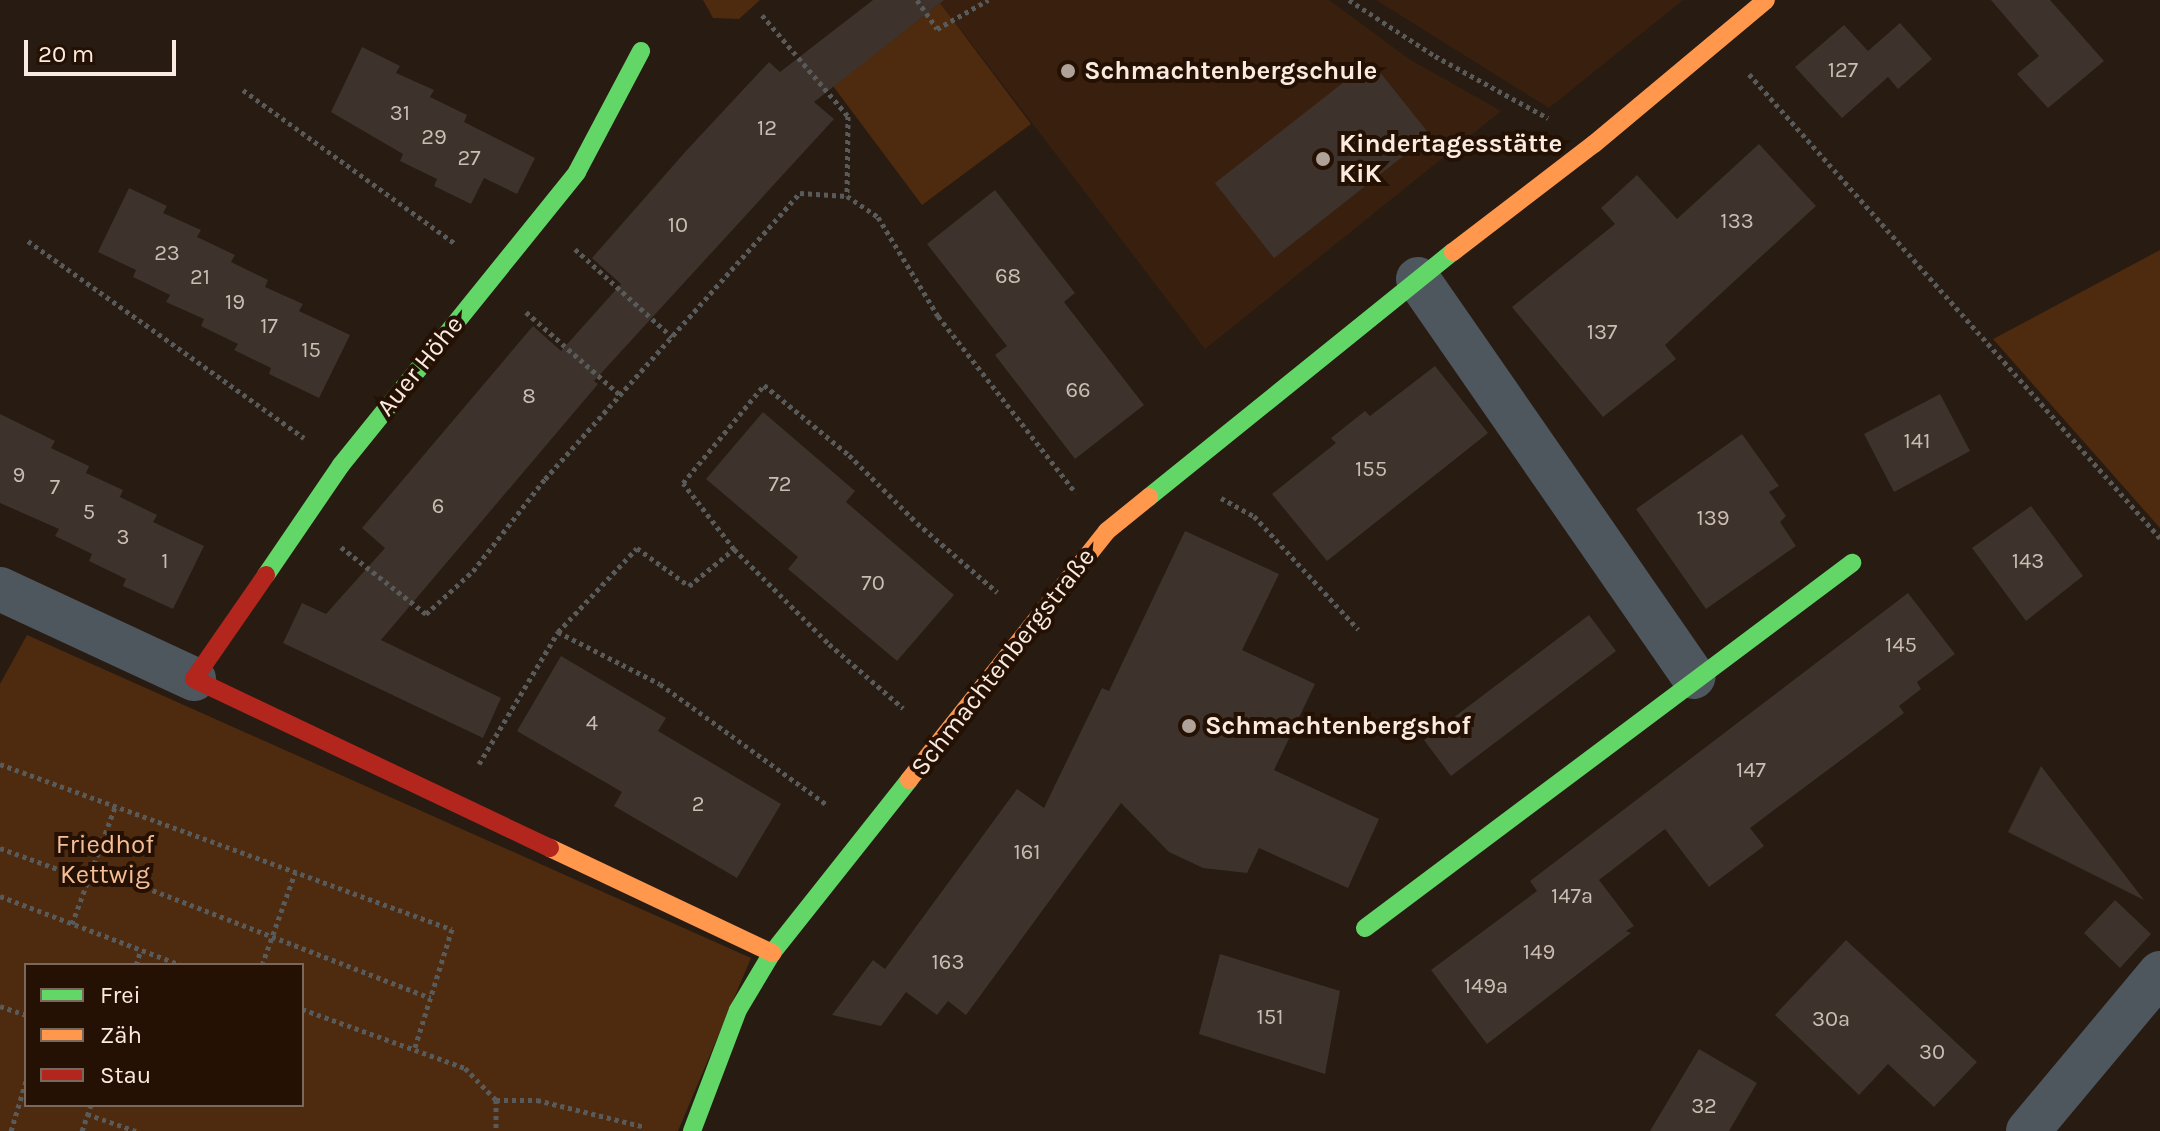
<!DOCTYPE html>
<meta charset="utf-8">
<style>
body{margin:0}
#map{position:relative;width:2160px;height:1131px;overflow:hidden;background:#271b12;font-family:Karla,sans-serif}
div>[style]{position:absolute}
.built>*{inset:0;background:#39200e}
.green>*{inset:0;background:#4e2b0f}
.building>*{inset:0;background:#3d332c}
.path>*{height:5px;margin-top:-2.5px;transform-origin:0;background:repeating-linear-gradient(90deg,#595a5a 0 4px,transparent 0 8px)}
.street>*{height:44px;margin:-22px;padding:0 22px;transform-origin:22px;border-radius:22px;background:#4e565e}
.fast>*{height:18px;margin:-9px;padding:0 9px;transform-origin:9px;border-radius:9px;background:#63d668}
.slow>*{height:18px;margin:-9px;padding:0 9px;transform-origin:9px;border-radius:9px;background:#ff974d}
.jam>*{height:18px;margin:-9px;padding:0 9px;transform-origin:9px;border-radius:9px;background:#b3261e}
.dots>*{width:22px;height:22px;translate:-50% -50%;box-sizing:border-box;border:4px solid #251103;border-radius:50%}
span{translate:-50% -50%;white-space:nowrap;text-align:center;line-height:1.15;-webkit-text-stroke:8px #251103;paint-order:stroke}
.number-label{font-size:22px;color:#cbbdb4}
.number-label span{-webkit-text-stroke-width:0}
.poi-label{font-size:26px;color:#faebe1;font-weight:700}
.left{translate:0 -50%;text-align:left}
.street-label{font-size:26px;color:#faebe1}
.park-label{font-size:26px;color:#f6be97}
.legend{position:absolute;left:24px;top:963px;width:280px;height:144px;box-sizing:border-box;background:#251103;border:2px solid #7a685c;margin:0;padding:10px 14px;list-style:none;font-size:24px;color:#faebe1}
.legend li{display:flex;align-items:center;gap:16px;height:40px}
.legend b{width:40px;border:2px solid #7a685c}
.scale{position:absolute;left:24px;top:40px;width:152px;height:36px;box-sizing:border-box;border:4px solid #faebe1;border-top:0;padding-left:10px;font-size:24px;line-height:28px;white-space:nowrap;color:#faebe1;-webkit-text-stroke:6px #251103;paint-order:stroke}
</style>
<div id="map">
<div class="built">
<div style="clip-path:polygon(938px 0,1329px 0,1409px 59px,1501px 111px,1205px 349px)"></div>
<div style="clip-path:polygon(1376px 0,1683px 0,1549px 108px)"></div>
</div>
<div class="green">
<div style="clip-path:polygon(703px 0,760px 0,739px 19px,713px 18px)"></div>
<div style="clip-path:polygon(940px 3px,1031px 124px,922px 205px,833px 86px)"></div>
<div style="clip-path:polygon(2160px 250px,2160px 528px,1993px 339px)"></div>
<div style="clip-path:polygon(evenodd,27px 635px,751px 958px,678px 1131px,0 1131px,0 684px,27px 635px,26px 965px,302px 965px,302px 1105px,26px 1105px,26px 965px)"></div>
</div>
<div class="building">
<div style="clip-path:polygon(873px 0,944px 0,814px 102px,834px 119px,594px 381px,598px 384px,381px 640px,501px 698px,483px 738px,283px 643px,302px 603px,326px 614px,385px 548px,362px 528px,533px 326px,561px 351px,621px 284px,592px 258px,686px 151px,769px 62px,780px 72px)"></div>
<div style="clip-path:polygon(1991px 0,2050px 0,2104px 61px,2048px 108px,2017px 74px,2039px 56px)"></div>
<div style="clip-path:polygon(1900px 23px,1932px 59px,1898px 89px,1888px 77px,1842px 118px,1795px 67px,1844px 25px,1868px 51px)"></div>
<div style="clip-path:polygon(362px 47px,400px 66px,396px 73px,434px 90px,430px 97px,467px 115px,464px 122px,535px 158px,517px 194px,484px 178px,471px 204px,434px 186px,437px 179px,400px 161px,403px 154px,331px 112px)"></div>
<div style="clip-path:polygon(1371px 61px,1430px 135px,1274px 258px,1215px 183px)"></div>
<div style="clip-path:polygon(1759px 144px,1816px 206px,1665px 345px,1676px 359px,1603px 417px,1512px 307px,1615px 224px,1601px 208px,1637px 175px,1677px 219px)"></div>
<div style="clip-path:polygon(129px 188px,167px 206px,163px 213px,201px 230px,197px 237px,235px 255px,231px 262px,268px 280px,265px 287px,303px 304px,299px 311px,350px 335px,319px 398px,269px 374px,271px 368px,234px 350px,238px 344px,201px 326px,204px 319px,166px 302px,170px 295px,133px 277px,136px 270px,98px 252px)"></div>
<div style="clip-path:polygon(995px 190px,1075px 293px,1064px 302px,1144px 405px,1075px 459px,995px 355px,1007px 346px,927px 244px)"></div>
<div style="clip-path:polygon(1435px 366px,1488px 433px,1327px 561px,1272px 494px,1336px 443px,1331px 438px,1365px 411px,1370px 416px)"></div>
<div style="clip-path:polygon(1940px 394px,1970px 451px,1894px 492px,1864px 434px)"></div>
<div style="clip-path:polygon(763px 412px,855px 491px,846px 502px,954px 595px,897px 661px,788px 569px,798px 557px,706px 479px)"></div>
<div style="clip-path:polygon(0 414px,55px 441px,51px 448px,89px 466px,86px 473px,123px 490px,120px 497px,157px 515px,153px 522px,204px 546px,173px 609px,123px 586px,126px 579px,89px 561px,92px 554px,55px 536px,59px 529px,0 503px)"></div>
<div style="clip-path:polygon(1742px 434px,1779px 486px,1769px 492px,1786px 516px,1780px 522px,1796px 546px,1706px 609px,1636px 509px)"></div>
<div style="clip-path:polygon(2031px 506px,2083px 576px,2026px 621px,1972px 548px)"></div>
<div style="clip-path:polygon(1185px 531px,1279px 574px,1242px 650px,1315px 684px,1274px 770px,1379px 819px,1348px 888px,1259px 848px,1247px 873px,1203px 868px,1169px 852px,1121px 803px,966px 1015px,948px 1001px,937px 1015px,906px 992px,881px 1026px,832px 1015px,873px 960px,885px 969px,1017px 789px,1044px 808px,1102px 688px,1109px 691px)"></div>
<div style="clip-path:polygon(1908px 593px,1955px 654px,1917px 682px,1921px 689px,1899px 706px,1904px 713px,1750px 828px,1764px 846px,1709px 887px,1665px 829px,1599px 880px,1634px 926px,1626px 931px,1631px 933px,1487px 1044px,1431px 970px,1537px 891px,1530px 881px)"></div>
<div style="clip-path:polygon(1589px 615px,1616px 651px,1451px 776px,1424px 740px)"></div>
<div style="clip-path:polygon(561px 656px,666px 718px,658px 731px,781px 804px,737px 878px,614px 806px,622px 792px,517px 731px)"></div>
<div style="clip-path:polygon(2041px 766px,2144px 900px,2008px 832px)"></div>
<div style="clip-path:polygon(2115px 900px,2151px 934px,2120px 968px,2084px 933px)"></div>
<div style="clip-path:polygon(1846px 940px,1977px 1062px,1934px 1107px,1888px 1064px,1859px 1095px,1775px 1015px)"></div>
<div style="clip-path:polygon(1220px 954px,1340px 991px,1325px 1074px,1199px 1034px)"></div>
<div style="clip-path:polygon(1699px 1049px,1757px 1083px,1729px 1131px,1650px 1131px)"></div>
</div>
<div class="path">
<div style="left:917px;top:0;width:35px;rotate:55deg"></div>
<div style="left:937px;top:29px;width:59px;rotate:-29.6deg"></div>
<div style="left:1349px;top:0;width:103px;rotate:33.1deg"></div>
<div style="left:1435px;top:56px;width:129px;rotate:28.8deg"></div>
<div style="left:762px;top:15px;width:133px;rotate:49.6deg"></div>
<div style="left:848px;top:116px;width:80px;rotate:90.7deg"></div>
<div style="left:847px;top:196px;width:37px;rotate:34deg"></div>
<div style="left:878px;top:217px;width:116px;rotate:58.8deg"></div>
<div style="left:938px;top:316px;width:224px;rotate:52.1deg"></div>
<div style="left:1749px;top:74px;width:620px;rotate:48.47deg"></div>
<div style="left:243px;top:90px;width:263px;rotate:35.9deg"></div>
<div style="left:28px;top:241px;width:339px;rotate:35.5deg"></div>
<div style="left:575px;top:249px;width:131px;rotate:42.2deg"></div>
<div style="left:526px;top:312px;width:125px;rotate:41.4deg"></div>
<div style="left:1221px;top:498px;width:38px;rotate:29deg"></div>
<div style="left:1254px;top:516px;width:154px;rotate:47.4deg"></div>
<div style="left:341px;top:547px;width:108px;rotate:38.2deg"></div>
<div style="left:426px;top:614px;width:64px;rotate:-42.5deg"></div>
<div style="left:473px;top:571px;width:117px;rotate:-52deg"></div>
<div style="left:545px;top:479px;width:383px;rotate:-48.3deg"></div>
<div style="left:800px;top:193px;width:47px;rotate:3.7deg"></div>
<div style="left:734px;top:549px;width:83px;rotate:-127.7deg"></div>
<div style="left:683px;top:483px;width:127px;rotate:-50.4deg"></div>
<div style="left:764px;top:385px;width:110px;rotate:39.5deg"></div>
<div style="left:849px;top:455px;width:96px;rotate:45deg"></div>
<div style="left:917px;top:523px;width:106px;rotate:40.8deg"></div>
<div style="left:558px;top:632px;width:115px;rotate:-46.8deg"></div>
<div style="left:637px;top:548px;width:64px;rotate:36.2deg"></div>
<div style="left:689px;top:586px;width:58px;rotate:-39.4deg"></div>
<div style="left:734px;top:549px;width:134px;rotate:45deg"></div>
<div style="left:829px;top:644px;width:98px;rotate:40.9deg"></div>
<div style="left:0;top:764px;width:481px;rotate:20.1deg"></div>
<div style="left:452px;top:929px;width:127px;rotate:107.4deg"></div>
<div style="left:479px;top:764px;width:154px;rotate:-59.1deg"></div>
<div style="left:558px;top:632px;width:114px;rotate:27deg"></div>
<div style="left:660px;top:684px;width:206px;rotate:35.9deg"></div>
<div style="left:0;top:848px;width:94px;rotate:20deg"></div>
<div style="left:93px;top:867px;width:362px;rotate:21.2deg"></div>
<div style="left:0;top:896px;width:194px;rotate:20.9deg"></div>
<div style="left:72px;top:924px;width:125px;rotate:-69.8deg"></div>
<div style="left:136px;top:965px;width:16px;rotate:-72deg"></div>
<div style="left:262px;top:965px;width:98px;rotate:-70.3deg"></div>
<div style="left:0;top:1006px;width:28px;rotate:19deg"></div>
<div style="left:302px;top:1009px;width:173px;rotate:19.9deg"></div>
<div style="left:465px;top:1068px;width:45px;rotate:45.9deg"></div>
<div style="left:496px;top:1100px;width:31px;rotate:90deg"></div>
<div style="left:496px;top:1100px;width:41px"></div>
<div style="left:537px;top:1100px;width:111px;rotate:14deg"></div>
<div style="left:87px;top:1114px;width:52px;rotate:19.1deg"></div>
<div style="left:11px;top:1131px;width:52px;rotate:-73.3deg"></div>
<div style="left:82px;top:1131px;width:28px;rotate:-71deg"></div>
</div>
<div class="street">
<div style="left:1418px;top:279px;width:484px;rotate:55.3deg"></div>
<div style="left:0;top:589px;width:214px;rotate:24.9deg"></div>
<div style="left:2028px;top:1131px;width:206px;rotate:-50.1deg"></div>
</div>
<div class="fast">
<div style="left:1149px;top:497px;width:390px;rotate:-38.9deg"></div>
<div style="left:266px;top:575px;width:133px;rotate:-55.7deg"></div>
<div style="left:341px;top:465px;width:376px;rotate:-51.1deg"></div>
<div style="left:577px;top:172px;width:137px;rotate:-62.1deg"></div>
<div style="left:1365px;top:928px;width:609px;rotate:-36.85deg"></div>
<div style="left:692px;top:1131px;width:129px;rotate:-69.2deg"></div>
<div style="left:738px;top:1010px;width:66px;rotate:-59.2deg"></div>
<div style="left:772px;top:953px;width:221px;rotate:-51.6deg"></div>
</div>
<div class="slow">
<div style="left:1453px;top:252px;width:178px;rotate:-37.5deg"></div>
<div style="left:1594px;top:144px;width:224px;rotate:-39.9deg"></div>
<div style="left:909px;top:780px;width:318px;rotate:-51.5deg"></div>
<div style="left:1107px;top:531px;width:54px;rotate:-39deg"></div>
<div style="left:550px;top:848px;width:246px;rotate:25.3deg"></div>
</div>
<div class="jam">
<div style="left:266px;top:575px;width:126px;rotate:124.7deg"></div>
<div style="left:194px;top:679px;width:394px;rotate:25.4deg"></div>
</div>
<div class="dots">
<div style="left:1068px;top:71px;background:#b0a299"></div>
<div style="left:1323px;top:159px;background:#b0a299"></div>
<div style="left:1189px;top:726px;background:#b0a299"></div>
</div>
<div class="number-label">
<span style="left:1843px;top:71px">127</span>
<span style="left:400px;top:114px">31</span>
<span style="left:767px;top:129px">12</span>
<span style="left:434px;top:138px">29</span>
<span style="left:469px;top:159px">27</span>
<span style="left:1737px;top:222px">133</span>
<span style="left:678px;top:226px">10</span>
<span style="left:167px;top:254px">23</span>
<span style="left:1008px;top:277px">68</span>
<span style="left:200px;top:278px">21</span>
<span style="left:235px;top:303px">19</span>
<span style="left:269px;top:327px">17</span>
<span style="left:1602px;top:333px">137</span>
<span style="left:311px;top:351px">15</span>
<span style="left:1078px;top:391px">66</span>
<span style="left:529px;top:397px">8</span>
<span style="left:1917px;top:442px">141</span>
<span style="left:1371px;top:470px">155</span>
<span style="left:19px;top:476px">9</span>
<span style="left:780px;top:485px">72</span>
<span style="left:55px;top:488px">7</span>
<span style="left:438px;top:507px">6</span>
<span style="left:89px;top:513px">5</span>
<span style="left:1713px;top:519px">139</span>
<span style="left:123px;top:538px">3</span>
<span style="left:165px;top:562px">1</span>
<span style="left:2028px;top:562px">143</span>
<span style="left:873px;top:584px">70</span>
<span style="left:1901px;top:646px">145</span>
<span style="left:592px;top:724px">4</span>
<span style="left:1751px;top:771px">147</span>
<span style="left:698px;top:805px">2</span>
<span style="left:1027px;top:853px">161</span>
<span style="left:1572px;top:897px">147a</span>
<span style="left:1539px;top:953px">149</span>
<span style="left:948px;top:963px">163</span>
<span style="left:1486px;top:987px">149a</span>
<span style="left:1270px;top:1018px">151</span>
<span style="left:1831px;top:1020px">30a</span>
<span style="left:1932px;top:1053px">30</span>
<span style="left:1704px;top:1107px">32</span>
</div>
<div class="poi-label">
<span class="left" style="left:1084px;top:71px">Schmachtenbergschule</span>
<span class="left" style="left:1339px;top:159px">Kindertagesstätte<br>KiK</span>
<span class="left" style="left:1205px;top:726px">Schmachtenbergshof</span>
</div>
<div class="street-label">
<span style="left:420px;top:366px;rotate:-51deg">Auer Höhe</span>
<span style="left:1003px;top:662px;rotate:-52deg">Schmachtenbergstraße</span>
</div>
<div class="park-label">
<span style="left:105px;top:860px">Friedhof<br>Kettwig</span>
</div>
<ul class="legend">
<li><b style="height:10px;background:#63d668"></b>Frei</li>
<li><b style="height:10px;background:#ff974d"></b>Zäh</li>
<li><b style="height:10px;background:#b3261e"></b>Stau</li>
</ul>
<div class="scale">20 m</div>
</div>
